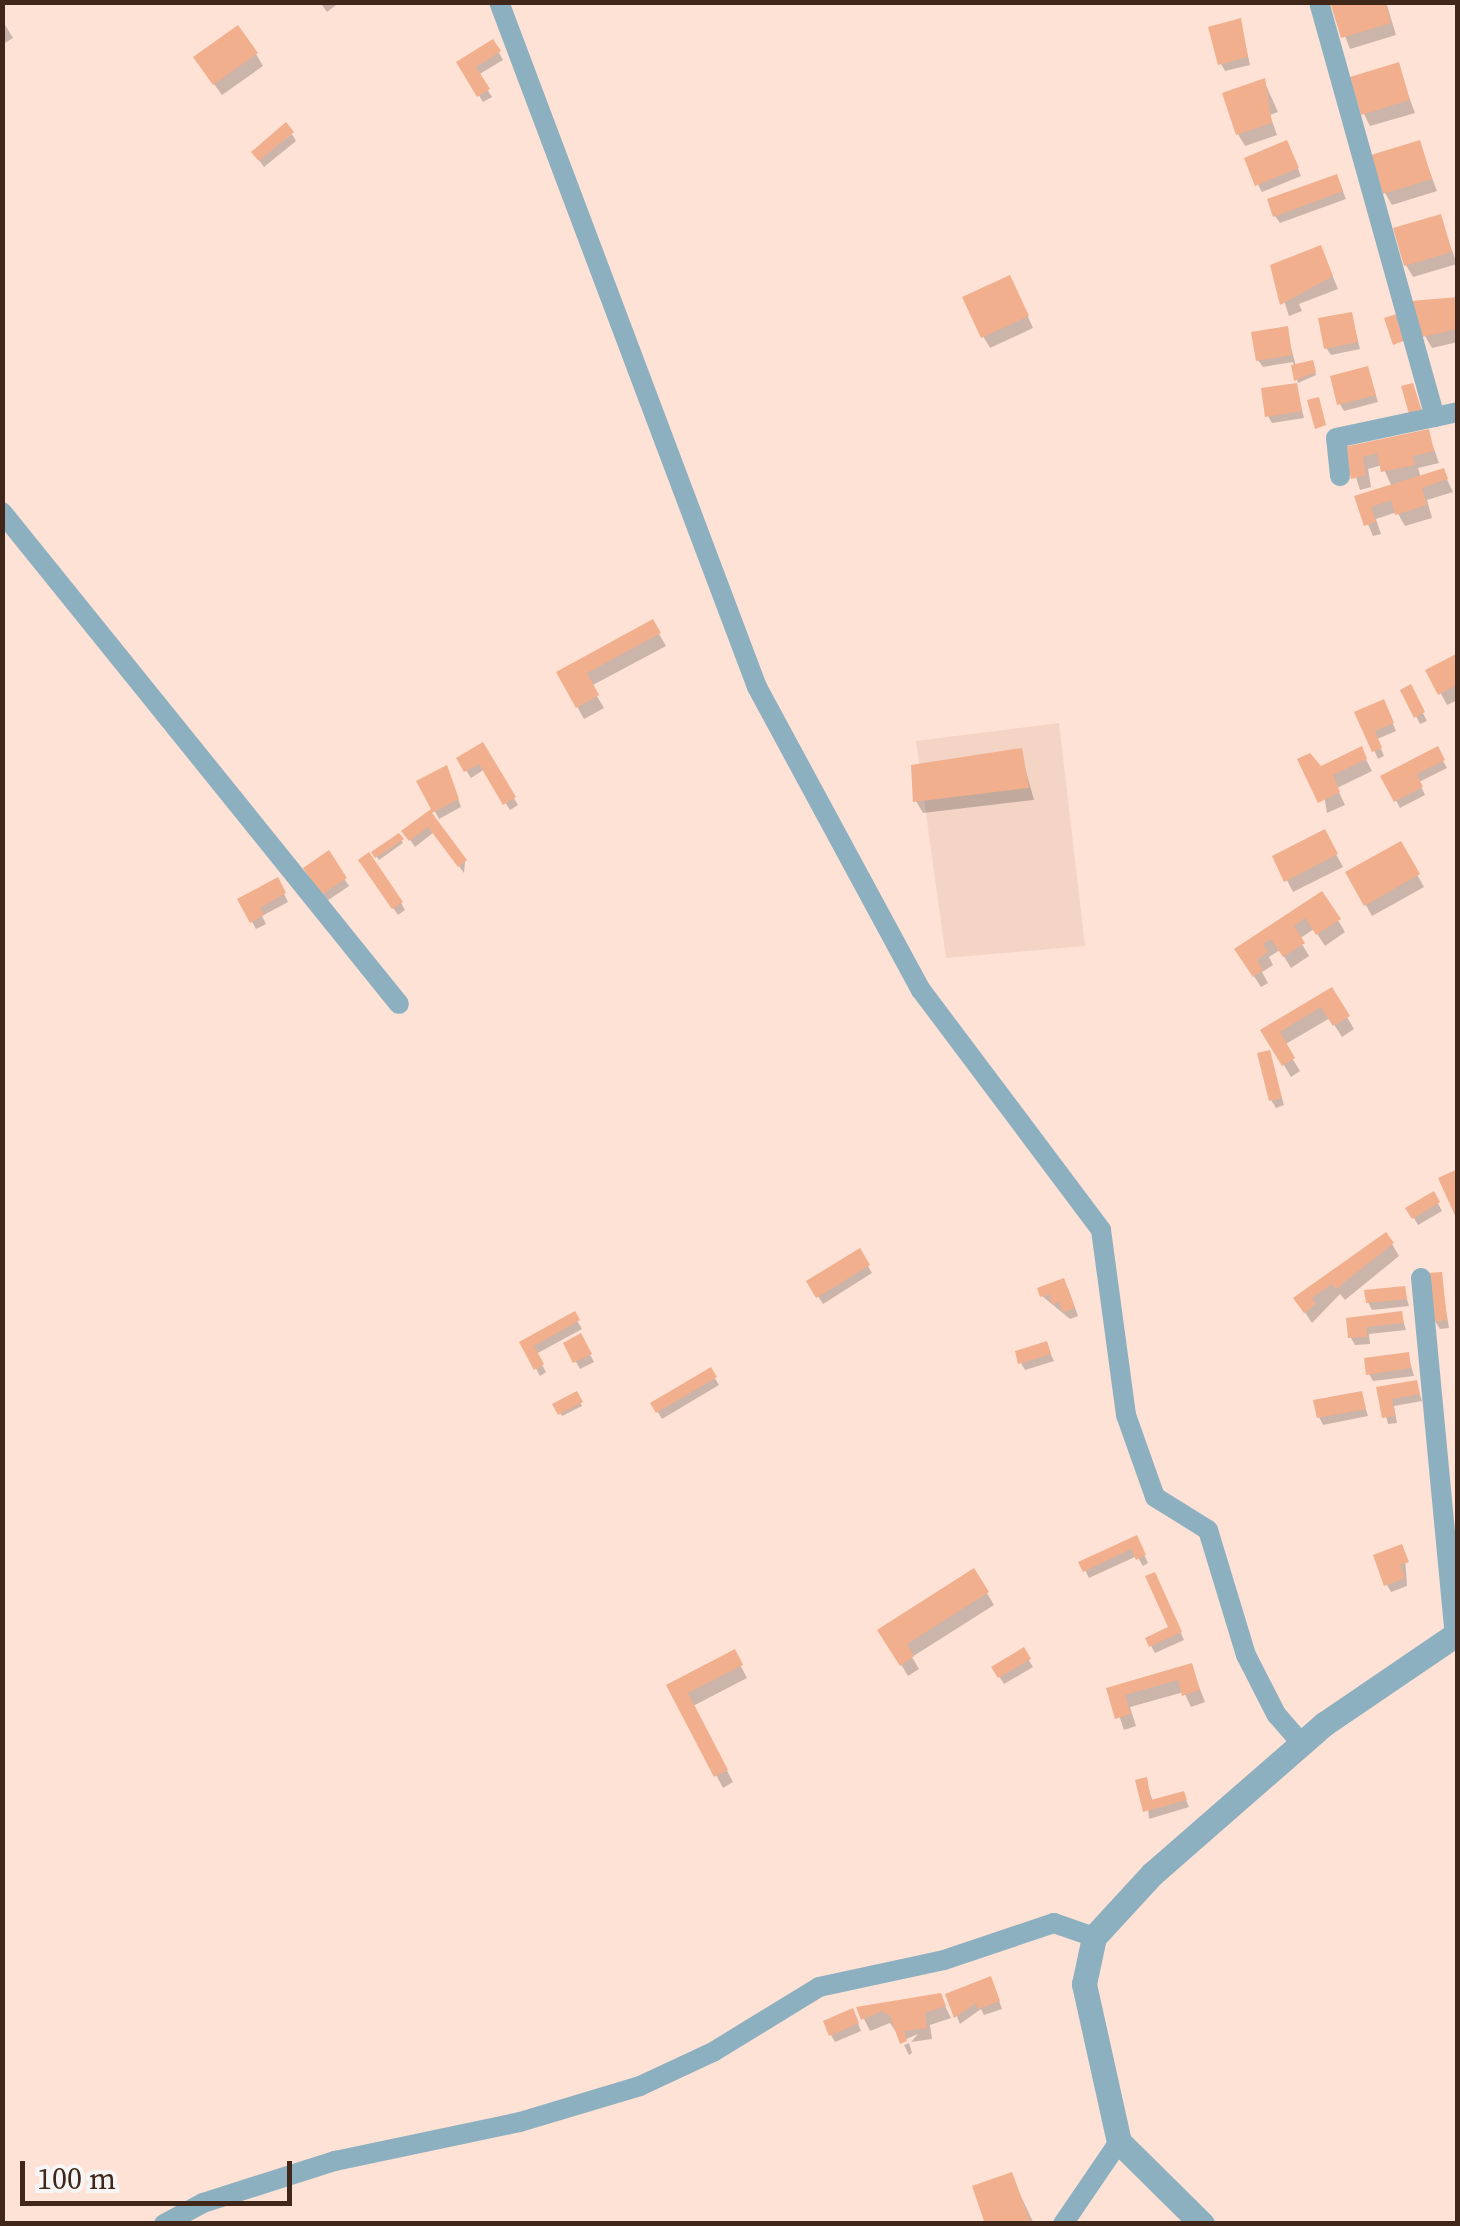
<!DOCTYPE html>
<style>
body{margin:0}
#map{position:relative;width:1460px;height:2226px;overflow:hidden;background:#fee2d5;font-family:"Source Serif 4",serif}
div>[style]{position:absolute}
.built>*{inset:0;background:#f3d4c5}
.shadow>*{inset:0;background:#0003}
.building>*{inset:0;background:#f1af8d}
.minor>*{height:20px;margin:-10px;padding:0 10px;transform-origin:10px;border-radius:10px;background:#8db0c0}
.tertiary>*{height:25px;margin:-12.5px;padding:0 12.5px;transform-origin:12.5px;border-radius:12.5px;background:#8db0c0}
span{translate:-50% -50%;white-space:nowrap;text-align:center;line-height:1.15;-webkit-text-stroke:8px #f6f6f6;paint-order:stroke}
.frame{position:absolute;inset:0;border:5px solid #402719;pointer-events:none}
.scale{position:absolute;left:20px;top:2161px;width:272px;height:45px;box-sizing:border-box;border:5px solid #402719;border-top:0;padding-left:12px;font-size:30px;line-height:35px;white-space:nowrap;color:#402719;-webkit-text-stroke:8px #f6f6f6;paint-order:stroke}
</style>
<div id="map">
<div class="built">
<div style="clip-path:polygon(1059px 723px,1085px 946px,946px 958px,916px 741px)"></div>
</div>
<div class="shadow">
<div style="clip-path:polygon(320px 2px,340px 2px,327px 12px)"></div>
<div style="clip-path:polygon(1386px 2px,1396px 35px,1350px 49px,1332px 3px)"></div>
<div style="clip-path:polygon(2px 20px,13px 38px,2px 45px)"></div>
<div style="clip-path:polygon(1240px 21px,1250px 65px,1225px 71px,1221px 64px)"></div>
<div style="clip-path:polygon(493px 42px,503px 60px,478px 75px,492px 97px,483px 102px,459px 63px)"></div>
<div style="clip-path:polygon(256px 54px,263px 66px,222px 95px,203px 69px)"></div>
<div style="clip-path:polygon(1397px 65px,1415px 113px,1370px 126px,1364px 114px)"></div>
<div style="clip-path:polygon(1264px 81px,1278px 112px,1270px 115px,1277px 135px,1245px 146px,1238px 134px)"></div>
<div style="clip-path:polygon(292px 134px,296px 141px,264px 167px,258px 159px)"></div>
<div style="clip-path:polygon(1419px 143px,1437px 191px,1392px 205px,1385px 193px)"></div>
<div style="clip-path:polygon(1290px 150px,1301px 176px,1262px 192px,1258px 185px)"></div>
<div style="clip-path:polygon(1340px 184px,1346px 199px,1280px 223px,1275px 216px)"></div>
<div style="clip-path:polygon(1440px 217px,1457px 264px,1413px 277px,1406px 265px)"></div>
<div style="clip-path:polygon(1326px 260px,1338px 289px,1299px 304px,1302px 311px,1289px 316px,1273px 267px)"></div>
<div style="clip-path:polygon(1016px 290px,1033px 328px,990px 348px,983px 336px)"></div>
<div style="clip-path:polygon(1458px 299px,1458px 342px,1432px 348px,1425px 336px)"></div>
<div style="clip-path:polygon(1351px 314px,1360px 349px,1331px 355px,1326px 348px)"></div>
<div style="clip-path:polygon(1286px 329px,1296px 366px,1313px 365px,1316px 375px,1298px 383px,1293px 362px,1263px 367px,1258px 360px)"></div>
<div style="clip-path:polygon(1367px 369px,1378px 402px,1344px 411px,1340px 404px)"></div>
<div style="clip-path:polygon(1296px 385px,1304px 418px,1272px 423px,1268px 416px)"></div>
<div style="clip-path:polygon(1428px 432px,1439px 463px,1418px 468px,1421px 478px,1443px 471px,1453px 492px,1427px 500px,1432px 518px,1405px 526px,1397px 512px,1376px 519px,1381px 534px,1373px 536px,1357px 498px,1392px 487px,1382px 465px,1368px 469px,1371px 487px,1360px 490px,1347px 449px)"></div>
<div style="clip-path:polygon(652px 622px,666px 646px,591px 686px,604px 708px,584px 719px,559px 673px)"></div>
<div style="clip-path:polygon(1458px 656px,1458px 700px,1447px 705px,1429px 671px)"></div>
<div style="clip-path:polygon(1410px 688px,1427px 721px,1420px 724px,1403px 691px)"></div>
<div style="clip-path:polygon(1387px 710px,1396px 731px,1377px 739px,1384px 756px,1378px 759px,1358px 714px)"></div>
<div style="clip-path:polygon(482px 745px,518px 805px,510px 810px,485px 769px,471px 778px,459px 759px)"></div>
<div style="clip-path:polygon(1020px 750px,1034px 800px,923px 813px,916px 801px)"></div>
<div style="clip-path:polygon(1361px 750px,1372px 771px,1337px 788px,1345px 805px,1327px 813px,1320px 769px)"></div>
<div style="clip-path:polygon(1437px 750px,1447px 768px,1419px 782px,1425px 795px,1400px 808px,1384px 777px)"></div>
<div style="clip-path:polygon(450px 776px,461px 807px,439px 819px,420px 782px)"></div>
<div style="clip-path:polygon(429px 813px,465px 862px,464px 873px,434px 832px,415px 847px,405px 832px)"></div>
<div style="clip-path:polygon(1324px 832px,1343px 867px,1293px 892px,1275px 857px)"></div>
<div style="clip-path:polygon(399px 836px,403px 843px,379px 860px,374px 853px)"></div>
<div style="clip-path:polygon(1400px 844px,1424px 887px,1372px 916px,1348px 873px)"></div>
<div style="clip-path:polygon(328px 854px,349px 886px,327px 901px,306px 868px)"></div>
<div style="clip-path:polygon(365px 868px,401px 903px,405px 910px,398px 915px)"></div>
<div style="clip-path:polygon(277px 880px,288px 902px,262px 916px,266px 924px,256px 929px,240px 900px)"></div>
<div style="clip-path:polygon(1322px 894px,1345px 932px,1325px 946px,1314px 929px,1299px 939px,1309px 956px,1291px 968px,1280px 950px,1269px 957px,1273px 965px,1262px 972px,1268px 983px,1261px 987px,1237px 950px)"></div>
<div style="clip-path:polygon(1331px 990px,1354px 1029px,1342px 1037px,1330px 1018px,1284px 1045px,1300px 1071px,1291px 1077px,1264px 1031px)"></div>
<div style="clip-path:polygon(1269px 1053px,1284px 1105px,1276px 1108px,1271px 1100px)"></div>
<div style="clip-path:polygon(1458px 1172px,1458px 1216px,1441px 1179px)"></div>
<div style="clip-path:polygon(1433px 1194px,1442px 1211px,1418px 1225px,1408px 1208px)"></div>
<div style="clip-path:polygon(1392px 1244px,1399px 1256px,1345px 1300px,1340px 1294px,1312px 1323px,1296px 1299px)"></div>
<div style="clip-path:polygon(859px 1251px,872px 1273px,823px 1304px,809px 1282px)"></div>
<div style="clip-path:polygon(1440px 1274px,1449px 1328px,1440px 1329px,1435px 1321px)"></div>
<div style="clip-path:polygon(1068px 1288px,1078px 1316px,1070px 1319px,1042px 1296px)"></div>
<div style="clip-path:polygon(1404px 1288px,1409px 1306px,1372px 1310px,1368px 1302px)"></div>
<div style="clip-path:polygon(1401px 1314px,1406px 1330px,1369px 1334px,1370px 1344px,1355px 1345px,1351px 1338px,1349px 1320px)"></div>
<div style="clip-path:polygon(574px 1315px,582px 1329px,536px 1354px,546px 1372px,540px 1376px,522px 1343px)"></div>
<div style="clip-path:polygon(580px 1336px,594px 1362px,580px 1369px,566px 1344px)"></div>
<div style="clip-path:polygon(1046px 1344px,1054px 1361px,1025px 1370px,1021px 1363px)"></div>
<div style="clip-path:polygon(1408px 1355px,1414px 1376px,1373px 1381px,1369px 1374px)"></div>
<div style="clip-path:polygon(710px 1370px,719px 1385px,662px 1419px,653px 1404px)"></div>
<div style="clip-path:polygon(1416px 1382px,1422px 1401px,1394px 1406px,1397px 1423px,1388px 1424px,1379px 1389px)"></div>
<div style="clip-path:polygon(576px 1394px,582px 1406px,562px 1416px,556px 1405px)"></div>
<div style="clip-path:polygon(1361px 1394px,1368px 1416px,1323px 1425px,1319px 1417px)"></div>
<div style="clip-path:polygon(1140px 1546px,1148px 1563px,1143px 1566px,1137px 1556px,1089px 1578px,1082px 1564px)"></div>
<div style="clip-path:polygon(1405px 1555px,1407px 1586px,1391px 1592px,1387px 1585px)"></div>
<div style="clip-path:polygon(974px 1571px,994px 1605px,912px 1657px,919px 1669px,908px 1676px,880px 1630px)"></div>
<div style="clip-path:polygon(1158px 1582px,1184px 1640px,1155px 1653px,1151px 1646px,1171px 1628px)"></div>
<div style="clip-path:polygon(1023px 1651px,1033px 1667px,1004px 1684px,994px 1668px)"></div>
<div style="clip-path:polygon(734px 1653px,747px 1678px,693px 1706px,733px 1782px,723px 1788px,669px 1686px)"></div>
<div style="clip-path:polygon(1191px 1666px,1205px 1702px,1191px 1707px,1184px 1692px,1130px 1707px,1136px 1726px,1124px 1730px,1110px 1689px)"></div>
<div style="clip-path:polygon(1146px 1780px,1153px 1802px,1183px 1793px,1189px 1807px,1149px 1819px)"></div>
<div style="clip-path:polygon(994px 1987px,1002px 2009px,984px 2015px,981px 2009px,960px 2024px,948px 1995px)"></div>
<div style="clip-path:polygon(940px 1996px,951px 2018px,930px 2025px,932px 2039px,911px 2042px,918px 2034px,902px 2041px,890px 2023px,870px 2031px,859px 2009px)"></div>
<div style="clip-path:polygon(856px 2018px,861px 2031px,835px 2042px,831px 2035px)"></div>
<div style="clip-path:polygon(909px 2043px,912px 2053px,909px 2055px,904px 2045px)"></div>
<div style="clip-path:polygon(1011px 2175px,1034px 2224px,987px 2224px)"></div>
</div>
<div class="building">
<div style="clip-path:polygon(1330px 2px,1385px 2px,1391px 23px,1341px 38px)"></div>
<div style="clip-path:polygon(1241px 18px,1248px 57px,1218px 65px,1208px 27px)"></div>
<div style="clip-path:polygon(238px 25px,258px 53px,213px 85px,193px 57px)"></div>
<div style="clip-path:polygon(493px 39px,501px 51px,476px 67px,490px 89px,477px 97px,456px 62px)"></div>
<div style="clip-path:polygon(1399px 62px,1410px 100px,1361px 115px,1350px 77px)"></div>
<div style="clip-path:polygon(1265px 78px,1272px 123px,1236px 135px,1222px 93px)"></div>
<div style="clip-path:polygon(286px 122px,294px 132px,259px 161px,251px 152px)"></div>
<div style="clip-path:polygon(1287px 140px,1299px 168px,1255px 186px,1244px 158px)"></div>
<div style="clip-path:polygon(1420px 140px,1432px 179px,1383px 194px,1371px 155px)"></div>
<div style="clip-path:polygon(1337px 174px,1343px 191px,1273px 217px,1267px 199px)"></div>
<div style="clip-path:polygon(1441px 214px,1452px 252px,1404px 266px,1393px 228px)"></div>
<div style="clip-path:polygon(1321px 245px,1333px 276px,1280px 305px,1270px 265px)"></div>
<div style="clip-path:polygon(1010px 275px,1029px 316px,981px 338px,962px 297px)"></div>
<div style="clip-path:polygon(1458px 297px,1458px 329px,1422px 337px,1411px 301px)"></div>
<div style="clip-path:polygon(1352px 312px,1358px 342px,1324px 349px,1318px 318px)"></div>
<div style="clip-path:polygon(1397px 314px,1406px 340px,1393px 345px,1384px 318px)"></div>
<div style="clip-path:polygon(1288px 326px,1292px 355px,1256px 361px,1251px 332px)"></div>
<div style="clip-path:polygon(1313px 360px,1316px 372px,1294px 381px,1291px 365px)"></div>
<div style="clip-path:polygon(1368px 366px,1376px 395px,1337px 405px,1330px 376px)"></div>
<div style="clip-path:polygon(1297px 383px,1302px 411px,1265px 417px,1261px 388px)"></div>
<div style="clip-path:polygon(1413px 383px,1422px 411px,1409px 414px,1401px 386px)"></div>
<div style="clip-path:polygon(1319px 397px,1326px 425px,1315px 429px,1307px 400px)"></div>
<div style="clip-path:polygon(1429px 429px,1434px 451px,1413px 456px,1415px 465px,1381px 472px,1377px 453px,1363px 457px,1366px 475px,1351px 479px,1344px 447px)"></div>
<div style="clip-path:polygon(1444px 468px,1448px 479px,1422px 488px,1427px 505px,1395px 515px,1391px 500px,1371px 507px,1376px 522px,1364px 526px,1354px 496px)"></div>
<div style="clip-path:polygon(653px 619px,661px 633px,587px 673px,599px 695px,576px 708px,556px 672px)"></div>
<div style="clip-path:polygon(1458px 653px,1458px 684px,1438px 695px,1425px 670px)"></div>
<div style="clip-path:polygon(1411px 684px,1425px 712px,1414px 718px,1400px 690px)"></div>
<div style="clip-path:polygon(1384px 699px,1394px 723px,1375px 731px,1382px 748px,1372px 752px,1354px 712px)"></div>
<div style="clip-path:polygon(483px 742px,516px 797px,503px 805px,479px 764px,464px 772px,456px 758px)"></div>
<div style="clip-path:polygon(1362px 746px,1367px 759px,1333px 775px,1340px 792px,1318px 803px,1297px 759px,1310px 753px,1321px 766px)"></div>
<div style="clip-path:polygon(1438px 746px,1445px 760px,1417px 774px,1423px 787px,1394px 802px,1380px 776px)"></div>
<div style="clip-path:polygon(1022px 748px,1029px 788px,913px 802px,911px 765px)"></div>
<div style="clip-path:polygon(447px 765px,459px 799px,432px 813px,467px 860px,458px 867px,428px 827px,409px 841px,401px 831px,431px 809px,416px 781px)"></div>
<div style="clip-path:polygon(1325px 829px,1338px 854px,1284px 882px,1272px 856px)"></div>
<div style="clip-path:polygon(399px 833px,404px 839px,375px 858px,371px 852px)"></div>
<div style="clip-path:polygon(1401px 841px,1420px 874px,1364px 906px,1345px 872px)"></div>
<div style="clip-path:polygon(329px 850px,347px 878px,321px 895px,303px 868px)"></div>
<div style="clip-path:polygon(369px 852px,403px 902px,392px 909px,358px 860px)"></div>
<div style="clip-path:polygon(278px 877px,286px 893px,260px 908px,264px 915px,250px 923px,237px 899px)"></div>
<div style="clip-path:polygon(1322px 891px,1341px 919px,1316px 935px,1305px 918px,1294px 926px,1305px 943px,1283px 957px,1271px 939px,1263px 944px,1268px 952px,1257px 960px,1263px 970px,1253px 977px,1234px 949px)"></div>
<div style="clip-path:polygon(1332px 987px,1350px 1016px,1333px 1026px,1321px 1007px,1280px 1032px,1295px 1058px,1282px 1066px,1260px 1030px)"></div>
<div style="clip-path:polygon(1270px 1050px,1282px 1098px,1269px 1101px,1257px 1053px)"></div>
<div style="clip-path:polygon(1458px 1169px,1455px 1183px,1458px 1222px,1438px 1178px)"></div>
<div style="clip-path:polygon(1434px 1191px,1440px 1202px,1412px 1219px,1405px 1208px)"></div>
<div style="clip-path:polygon(1386px 1232px,1394px 1243px,1336px 1289px,1332px 1284px,1312px 1298px,1316px 1304px,1304px 1313px,1293px 1298px)"></div>
<div style="clip-path:polygon(860px 1248px,870px 1265px,816px 1298px,806px 1281px)"></div>
<div style="clip-path:polygon(1442px 1272px,1447px 1320px,1433px 1322px,1428px 1273px)"></div>
<div style="clip-path:polygon(1064px 1278px,1075px 1308px,1063px 1312px,1059px 1302px,1052px 1304px,1049px 1294px,1040px 1297px,1037px 1288px)"></div>
<div style="clip-path:polygon(1405px 1286px,1407px 1299px,1366px 1303px,1364px 1290px)"></div>
<div style="clip-path:polygon(575px 1311px,580px 1320px,534px 1346px,544px 1364px,534px 1370px,519px 1342px)"></div>
<div style="clip-path:polygon(1402px 1311px,1404px 1323px,1367px 1327px,1367px 1337px,1348px 1338px,1346px 1318px)"></div>
<div style="clip-path:polygon(581px 1333px,592px 1354px,573px 1363px,563px 1343px)"></div>
<div style="clip-path:polygon(1047px 1341px,1051px 1354px,1018px 1364px,1015px 1351px)"></div>
<div style="clip-path:polygon(1409px 1352px,1411px 1368px,1366px 1375px,1364px 1358px)"></div>
<div style="clip-path:polygon(711px 1367px,717px 1377px,656px 1413px,650px 1403px)"></div>
<div style="clip-path:polygon(1417px 1380px,1420px 1394px,1392px 1399px,1395px 1416px,1382px 1418px,1376px 1387px)"></div>
<div style="clip-path:polygon(577px 1391px,583px 1402px,558px 1415px,552px 1404px)"></div>
<div style="clip-path:polygon(1362px 1391px,1366px 1409px,1317px 1418px,1313px 1400px)"></div>
<div style="clip-path:polygon(1137px 1535px,1146px 1555px,1136px 1560px,1131px 1549px,1083px 1572px,1078px 1562px)"></div>
<div style="clip-path:polygon(1402px 1544px,1409px 1562px,1400px 1565px,1405px 1578px,1384px 1586px,1373px 1555px)"></div>
<div style="clip-path:polygon(974px 1568px,989px 1592px,907px 1644px,914px 1656px,900px 1666px,877px 1630px)"></div>
<div style="clip-path:polygon(1155px 1572px,1182px 1632px,1149px 1647px,1145px 1638px,1168px 1627px,1145px 1576px)"></div>
<div style="clip-path:polygon(1024px 1647px,1031px 1659px,998px 1678px,991px 1667px)"></div>
<div style="clip-path:polygon(735px 1649px,743px 1665px,688px 1693px,728px 1770px,714px 1777px,666px 1685px)"></div>
<div style="clip-path:polygon(1192px 1663px,1200px 1690px,1182px 1696px,1178px 1680px,1125px 1695px,1131px 1714px,1115px 1719px,1106px 1688px)"></div>
<div style="clip-path:polygon(1147px 1777px,1151px 1800px,1184px 1791px,1187px 1800px,1143px 1812px,1135px 1780px)"></div>
<div style="clip-path:polygon(991px 1976px,1000px 2001px,978px 2009px,976px 2003px,954px 2018px,945px 1994px)"></div>
<div style="clip-path:polygon(941px 1993px,946px 2006px,925px 2013px,927px 2028px,904px 2031px,907px 2041px,900px 2044px,890px 2016px,882px 2011px,861px 2020px,856px 2007px)"></div>
<div style="clip-path:polygon(853px 2008px,859px 2023px,829px 2036px,823px 2021px)"></div>
<div style="clip-path:polygon(1012px 2172px,1031px 2224px,985px 2224px,972px 2186px)"></div>
</div>
<div class="minor">
<div style="left:499px;top:2px;width:732px;rotate:69.36deg"></div>
<div style="left:757px;top:687px;width:345px;rotate:61.6deg"></div>
<div style="left:921px;top:990px;width:300px;rotate:53.1deg"></div>
<div style="left:1101px;top:1230px;width:187px;rotate:82.3deg"></div>
<div style="left:1126px;top:1415px;width:87px;rotate:70.5deg"></div>
<div style="left:1155px;top:1497px;width:62px;rotate:31.9deg"></div>
<div style="left:1208px;top:1530px;width:131px;rotate:73.1deg"></div>
<div style="left:1246px;top:1655px;width:66px;rotate:63deg"></div>
<div style="left:1276px;top:1714px;width:40px;rotate:49deg"></div>
<div style="left:1319px;top:2px;width:431px;rotate:74.4deg"></div>
<div style="left:1340px;top:476px;width:38px;rotate:-96deg"></div>
<div style="left:1336px;top:438px;width:125px;rotate:-12deg"></div>
<div style="left:2px;top:512px;width:632px;rotate:51.1deg"></div>
<div style="left:1421px;top:1278px;width:359px;rotate:84.6deg"></div>
<div style="left:164px;top:2224px;width:44px;rotate:-28.3deg"></div>
<div style="left:203px;top:2203px;width:139px;rotate:-17.7deg"></div>
<div style="left:335px;top:2161px;width:189px;rotate:-11.9deg"></div>
<div style="left:520px;top:2122px;width:125px;rotate:-16.7deg"></div>
<div style="left:640px;top:2086px;width:81px;rotate:-25deg"></div>
<div style="left:713px;top:2052px;width:124px;rotate:-31.5deg"></div>
<div style="left:819px;top:1987px;width:128px;rotate:-12.2deg"></div>
<div style="left:944px;top:1960px;width:116px;rotate:-18.6deg"></div>
<div style="left:1054px;top:1923px;width:42px;rotate:19.3deg"></div>
<div style="left:1063px;top:2224px;width:99px;rotate:-55.7deg"></div>
</div>
<div class="tertiary">
<div style="left:1202px;top:2224px;width:117px;rotate:-135.3deg"></div>
<div style="left:1119px;top:2142px;width:162px;rotate:-102.5deg"></div>
<div style="left:1084px;top:1984px;width:48px;rotate:-78deg"></div>
<div style="left:1094px;top:1937px;width:86px;rotate:-47.4deg"></div>
<div style="left:1152px;top:1874px;width:228px;rotate:-41.1deg"></div>
<div style="left:1324px;top:1724px;width:162px;rotate:-34.2deg"></div>
</div>
<div class="frame"></div>
<div class="scale">100 m</div>
</div>
